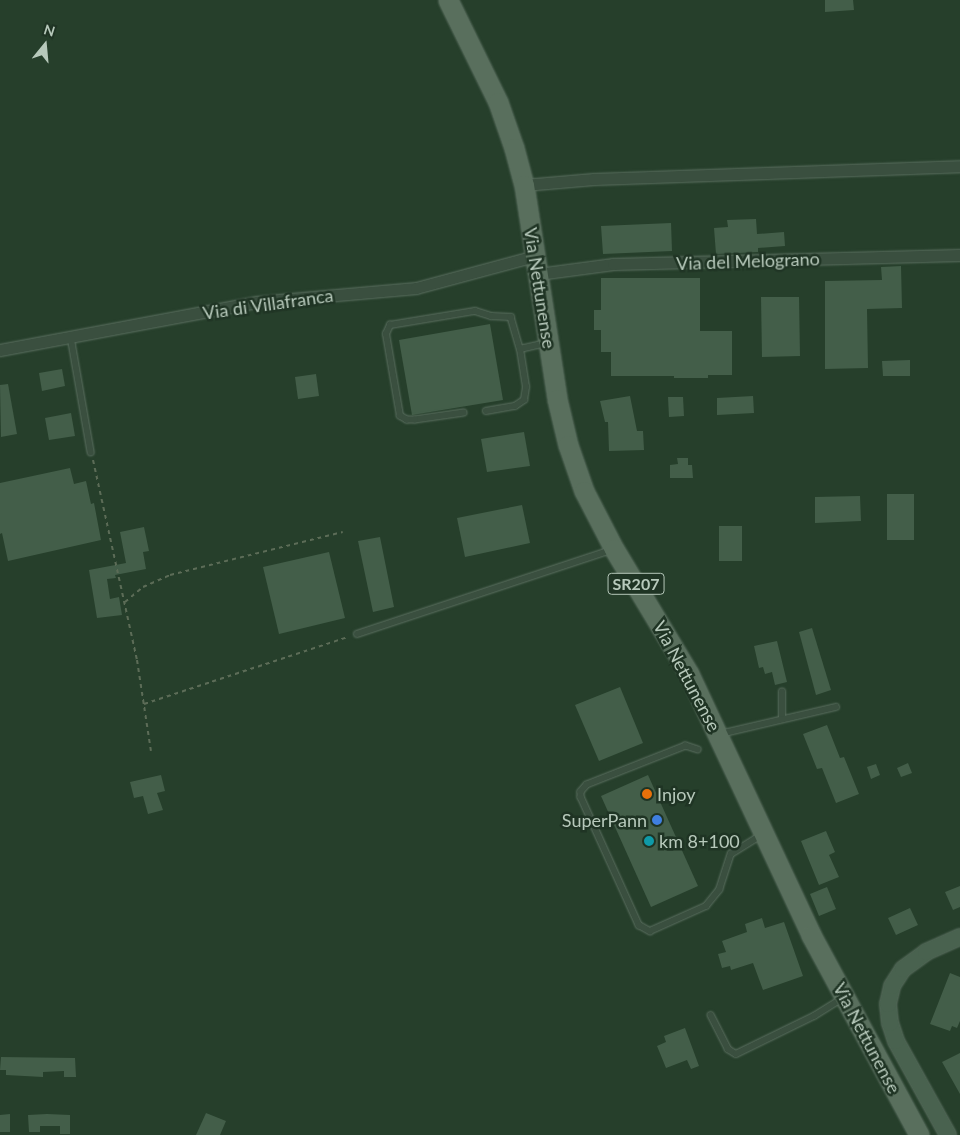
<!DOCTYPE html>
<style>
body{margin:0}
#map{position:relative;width:960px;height:1135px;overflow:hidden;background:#263f2b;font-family:Lato,sans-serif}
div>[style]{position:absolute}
.building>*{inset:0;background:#435e49}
.path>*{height:2px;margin-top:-1px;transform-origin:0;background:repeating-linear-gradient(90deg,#5c6c57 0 4px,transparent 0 8px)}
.roads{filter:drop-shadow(0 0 1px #5b6f60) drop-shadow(0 0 1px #5b6f60)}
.lane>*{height:5.5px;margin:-2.75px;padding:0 2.75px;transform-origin:2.75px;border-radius:2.75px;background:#3a4f3f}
.street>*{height:11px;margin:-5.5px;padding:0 5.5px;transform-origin:5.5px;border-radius:5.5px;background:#3a4f3f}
.secondary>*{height:16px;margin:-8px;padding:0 8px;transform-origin:8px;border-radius:8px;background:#49624f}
.primary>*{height:19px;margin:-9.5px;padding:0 9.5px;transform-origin:9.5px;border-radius:9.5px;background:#596f5d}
.dots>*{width:14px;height:14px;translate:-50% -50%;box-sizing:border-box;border:2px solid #1f3424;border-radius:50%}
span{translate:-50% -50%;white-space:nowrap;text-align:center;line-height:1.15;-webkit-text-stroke:5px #1f3424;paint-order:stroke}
.shield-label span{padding:1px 4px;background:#1f3424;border:1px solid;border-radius:4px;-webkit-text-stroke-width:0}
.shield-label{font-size:16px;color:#b7c9bb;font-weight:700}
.street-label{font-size:18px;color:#b7c9bb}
.poi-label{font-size:18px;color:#b7c9bb}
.left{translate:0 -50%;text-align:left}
.right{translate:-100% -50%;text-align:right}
.north{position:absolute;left:20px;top:20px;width:50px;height:50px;-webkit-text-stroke:4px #1f3424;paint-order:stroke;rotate:17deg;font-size:14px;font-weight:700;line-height:20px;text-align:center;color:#b7c9bb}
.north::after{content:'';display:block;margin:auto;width:18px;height:22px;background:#b7c9bb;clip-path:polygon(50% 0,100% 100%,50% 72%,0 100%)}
</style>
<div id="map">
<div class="building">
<div style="clip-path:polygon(825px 0,853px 0,854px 10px,825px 12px)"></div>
<div style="clip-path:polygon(756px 219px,757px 234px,784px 232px,785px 246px,758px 248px,758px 252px,716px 254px,714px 228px,728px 227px,727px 220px)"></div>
<div style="clip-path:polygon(671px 223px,672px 251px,603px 254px,601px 226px)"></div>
<div style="clip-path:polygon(901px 266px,902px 308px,867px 309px,868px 368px,825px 369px,825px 281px,882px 280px,881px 267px)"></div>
<div style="clip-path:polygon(601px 278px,700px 278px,700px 331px,732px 331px,732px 375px,708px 375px,708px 378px,674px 378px,674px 376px,611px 376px,611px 352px,601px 352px,601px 330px,594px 330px,594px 310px,601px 310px)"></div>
<div style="clip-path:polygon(761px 297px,799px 297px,800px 356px,762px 357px)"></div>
<div style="clip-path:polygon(490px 324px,503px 400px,412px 415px,399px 340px)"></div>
<div style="clip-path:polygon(910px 360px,910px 376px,883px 376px,882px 361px)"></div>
<div style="clip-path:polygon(62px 369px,65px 386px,42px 391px,39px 373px)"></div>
<div style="clip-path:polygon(316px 374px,319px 396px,298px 399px,295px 377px)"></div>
<div style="clip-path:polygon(8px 384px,17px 434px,1px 437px,0 385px)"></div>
<div style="clip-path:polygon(630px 396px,637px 431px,643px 431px,644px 450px,609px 451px,608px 422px,605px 422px,600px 401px)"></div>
<div style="clip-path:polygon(753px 396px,754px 413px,717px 415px,717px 398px)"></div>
<div style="clip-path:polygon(668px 397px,683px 397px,684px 416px,669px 417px)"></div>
<div style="clip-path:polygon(71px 413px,75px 436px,49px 440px,45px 418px)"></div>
<div style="clip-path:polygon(524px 432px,530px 466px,487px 472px,481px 439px)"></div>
<div style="clip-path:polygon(677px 458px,688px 458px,688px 465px,692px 465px,693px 478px,670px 478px,670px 465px,678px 464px)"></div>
<div style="clip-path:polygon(70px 468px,74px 484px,86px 481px,91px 504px,94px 503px,101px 540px,8px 561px,2px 533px,0 534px,0 483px)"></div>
<div style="clip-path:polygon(887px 494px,914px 494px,914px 540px,887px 540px)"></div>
<div style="clip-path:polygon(860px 496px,861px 521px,815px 523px,815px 497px)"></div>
<div style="clip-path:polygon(522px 505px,530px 543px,465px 557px,457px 518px)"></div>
<div style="clip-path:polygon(719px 526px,742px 526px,742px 561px,719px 561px)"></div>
<div style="clip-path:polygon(144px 527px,149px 551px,143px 552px,146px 569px,115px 575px,116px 578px,107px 579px,110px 599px,119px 597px,122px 615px,97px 618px,89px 570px,126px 563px,120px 532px)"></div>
<div style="clip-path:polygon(380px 537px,394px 607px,373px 612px,358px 541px)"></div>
<div style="clip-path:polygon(329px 552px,345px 618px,279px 634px,263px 567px)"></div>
<div style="clip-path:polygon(812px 628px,831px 690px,816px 695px,799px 632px)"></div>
<div style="clip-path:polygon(777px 641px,787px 682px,775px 685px,772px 672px,765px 674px,763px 667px,759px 668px,754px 646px)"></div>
<div style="clip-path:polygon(620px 687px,643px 743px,599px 761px,575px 705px)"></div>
<div style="clip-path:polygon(827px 725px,840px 758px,844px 757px,859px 794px,836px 803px,822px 768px,817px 769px,803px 734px)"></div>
<div style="clip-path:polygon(908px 763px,912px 773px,901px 777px,897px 768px)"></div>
<div style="clip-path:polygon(876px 764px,880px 775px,871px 779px,867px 767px)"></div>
<div style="clip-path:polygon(161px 775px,165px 791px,157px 793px,163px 810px,148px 814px,143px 796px,134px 798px,130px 782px)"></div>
<div style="clip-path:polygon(648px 775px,698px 886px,651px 907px,601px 796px)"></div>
<div style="clip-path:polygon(826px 831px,835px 852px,829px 855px,839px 877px,819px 885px,801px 841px)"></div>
<div style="clip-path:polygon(960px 886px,960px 907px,953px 910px,945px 892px)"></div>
<div style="clip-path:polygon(827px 887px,836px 909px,819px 916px,810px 894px)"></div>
<div style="clip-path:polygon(910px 908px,918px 925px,896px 935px,888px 918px)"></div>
<div style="clip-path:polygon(762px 918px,765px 928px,784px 922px,803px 976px,763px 990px,753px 963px,731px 970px,730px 966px,722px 968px,718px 954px,726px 952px,722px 941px,747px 932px,745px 924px)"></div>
<div style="clip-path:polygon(950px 973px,960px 977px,960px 1021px,957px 1028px,952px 1026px,950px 1031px,930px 1024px)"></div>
<div style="clip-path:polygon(685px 1028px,699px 1066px,691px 1069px,687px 1060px,666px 1068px,657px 1046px,666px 1042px,664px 1036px)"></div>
<div style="clip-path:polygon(960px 1053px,960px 1094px,942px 1062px)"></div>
<div style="clip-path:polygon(1px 1057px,75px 1058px,76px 1077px,64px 1077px,64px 1071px,43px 1072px,43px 1077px,6px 1075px,6px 1070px,0 1070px)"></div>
<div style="clip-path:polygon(206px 1113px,226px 1121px,220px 1135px,196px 1135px)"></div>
<div style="clip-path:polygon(10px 1114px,10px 1132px,0 1132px,0 1115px)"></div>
<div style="clip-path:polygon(47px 1114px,70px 1115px,70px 1134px,60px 1134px,60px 1126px,40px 1126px,40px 1132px,29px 1132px,28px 1115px)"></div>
</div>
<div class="path">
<div style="left:93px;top:460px;width:205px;rotate:77.6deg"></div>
<div style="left:137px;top:660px;width:92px;rotate:81.3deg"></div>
<div style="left:125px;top:602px;width:23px;rotate:-40deg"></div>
<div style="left:143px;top:587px;width:30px;rotate:-24deg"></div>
<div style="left:170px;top:575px;width:178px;rotate:-14deg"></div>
<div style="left:144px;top:704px;width:215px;rotate:-18.2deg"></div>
</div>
<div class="roads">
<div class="lane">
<div style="left:71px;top:337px;width:117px;rotate:80.1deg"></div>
<div style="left:486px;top:411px;width:29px;rotate:-10deg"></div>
<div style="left:515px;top:406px;width:11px;rotate:-34deg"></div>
<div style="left:524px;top:400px;width:13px;rotate:-81deg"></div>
<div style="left:526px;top:387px;width:38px;rotate:-99deg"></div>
<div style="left:464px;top:413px;width:49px;rotate:171.9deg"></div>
<div style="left:415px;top:420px;width:8px;rotate:180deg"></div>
<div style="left:407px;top:420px;width:8px;rotate:-150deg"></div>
<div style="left:400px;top:416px;width:83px;rotate:-99.7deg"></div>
<div style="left:386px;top:334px;width:10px;rotate:-66deg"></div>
<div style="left:390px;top:325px;width:86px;rotate:-9.4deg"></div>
<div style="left:475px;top:311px;width:17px;rotate:17deg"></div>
<div style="left:491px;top:316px;width:20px;rotate:3deg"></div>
<div style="left:511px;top:317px;width:33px;rotate:74deg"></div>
<div style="left:520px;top:349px;width:27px;rotate:-13deg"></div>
<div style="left:357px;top:634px;width:268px;rotate:-18.3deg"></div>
<div style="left:782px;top:719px;width:27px;rotate:-90deg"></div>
<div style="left:720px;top:734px;width:119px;rotate:-13.1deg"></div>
<div style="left:698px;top:750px;width:13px;rotate:-162deg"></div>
<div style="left:686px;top:746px;width:106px;rotate:158.5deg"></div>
<div style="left:587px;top:785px;width:9px;rotate:131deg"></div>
<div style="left:581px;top:792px;width:5px;rotate:90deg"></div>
<div style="left:581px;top:797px;width:141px;rotate:65.6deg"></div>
<div style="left:639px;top:925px;width:13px;rotate:29deg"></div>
<div style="left:650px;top:931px;width:61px;rotate:-24.1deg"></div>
<div style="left:706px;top:906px;width:21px;rotate:-51deg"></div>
<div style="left:719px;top:890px;width:38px;rotate:-72deg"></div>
<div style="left:731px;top:854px;width:36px;rotate:-32deg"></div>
<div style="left:711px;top:1015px;width:38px;rotate:63deg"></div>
<div style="left:728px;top:1049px;width:9px;rotate:32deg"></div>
<div style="left:736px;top:1054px;width:87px;rotate:-26deg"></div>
<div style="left:814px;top:1016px;width:34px;rotate:-32deg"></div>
</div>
<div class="street">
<div style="left:524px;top:185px;width:70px;rotate:-4.9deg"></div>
<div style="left:594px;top:179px;width:366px;rotate:-2deg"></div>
<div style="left:538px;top:274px;width:76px;rotate:-7.6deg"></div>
<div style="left:613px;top:264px;width:347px;rotate:-1.5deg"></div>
<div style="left:0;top:350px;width:261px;rotate:-10.6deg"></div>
<div style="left:257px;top:302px;width:160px;rotate:-5deg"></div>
<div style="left:416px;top:288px;width:123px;rotate:-15.1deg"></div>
</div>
<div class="secondary">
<div style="left:948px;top:1135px;width:107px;rotate:-119deg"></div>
<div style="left:896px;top:1041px;width:19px;rotate:-108deg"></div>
<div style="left:890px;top:1023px;width:19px;rotate:-96deg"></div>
<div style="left:888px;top:1004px;width:18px;rotate:-77deg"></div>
<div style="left:892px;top:986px;width:20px;rotate:-57deg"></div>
<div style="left:903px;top:969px;width:29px;rotate:-36deg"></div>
<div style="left:926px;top:952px;width:37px;rotate:-24deg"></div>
</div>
<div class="primary">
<div style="left:448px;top:0;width:114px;rotate:63.9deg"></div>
<div style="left:498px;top:102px;width:49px;rotate:70.8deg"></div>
<div style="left:514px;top:148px;width:38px;rotate:75deg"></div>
<div style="left:524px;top:185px;width:217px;rotate:81.2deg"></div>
<div style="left:557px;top:399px;width:47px;rotate:76.6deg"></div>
<div style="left:568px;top:445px;width:49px;rotate:70.8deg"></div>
<div style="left:584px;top:491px;width:65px;rotate:62.7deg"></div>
<div style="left:614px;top:549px;width:146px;rotate:59deg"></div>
<div style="left:689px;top:674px;width:288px;rotate:64.9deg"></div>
<div style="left:811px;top:935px;width:227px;rotate:61.6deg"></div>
</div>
</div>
<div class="dots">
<div style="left:647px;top:794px;background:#e8710a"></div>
<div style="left:657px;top:820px;background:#3f7fe0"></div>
<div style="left:649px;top:841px;background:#0f9aa8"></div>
</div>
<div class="shield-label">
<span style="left:636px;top:584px">SR207</span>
</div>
<div class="street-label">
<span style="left:748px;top:261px;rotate:-2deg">Via del Melograno</span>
<span style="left:540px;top:288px;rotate:81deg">Via Nettunense</span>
<span style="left:268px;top:304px;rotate:-8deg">Via di Villafranca</span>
<span style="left:687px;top:676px;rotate:62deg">Via Nettunense</span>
<span style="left:867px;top:1038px;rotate:62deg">Via Nettunense</span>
</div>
<div class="poi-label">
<span class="left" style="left:657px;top:794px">Injoy</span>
<span class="right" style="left:647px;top:820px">SuperPann</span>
<span class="left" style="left:659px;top:841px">km 8+100</span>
</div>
<div class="north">N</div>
</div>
